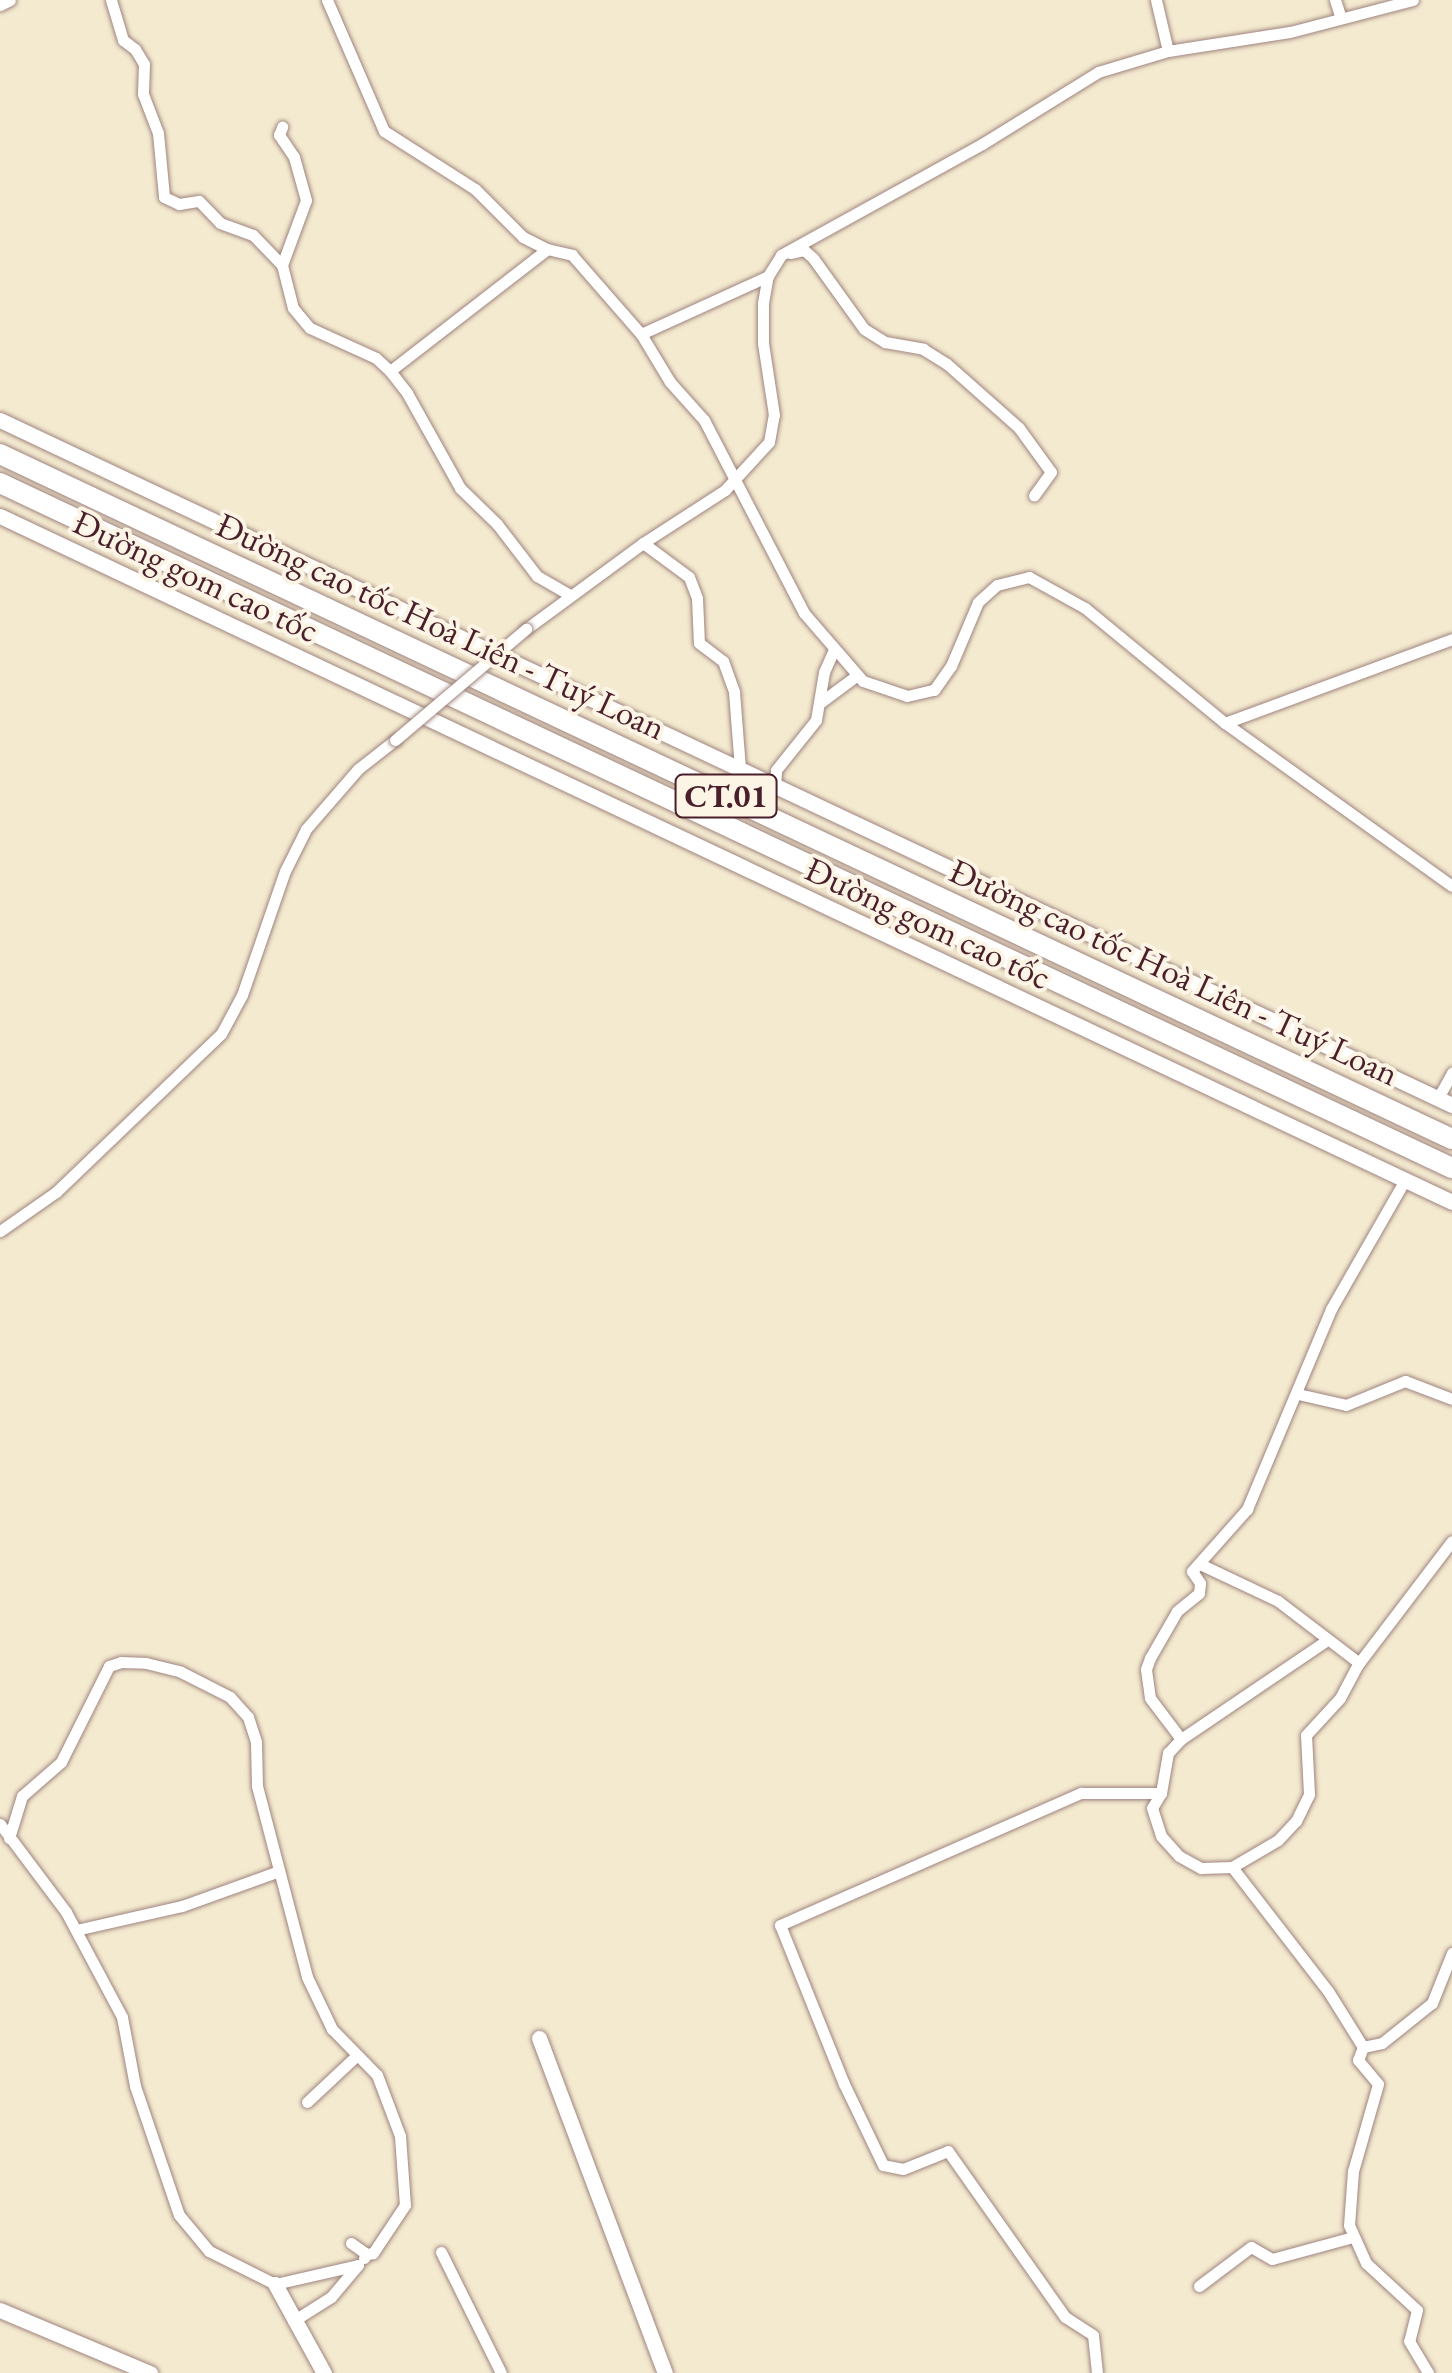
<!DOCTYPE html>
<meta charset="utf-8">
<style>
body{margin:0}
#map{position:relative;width:1452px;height:2373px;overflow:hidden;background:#f4ead0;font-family:"EB Garamond",serif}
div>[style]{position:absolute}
.roads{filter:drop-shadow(0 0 2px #9f847e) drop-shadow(0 0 2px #9f847e)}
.street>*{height:11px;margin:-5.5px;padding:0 5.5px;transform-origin:5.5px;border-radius:5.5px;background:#fff}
.secondary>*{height:15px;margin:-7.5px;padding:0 7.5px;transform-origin:7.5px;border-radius:7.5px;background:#fff}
.highway>*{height:20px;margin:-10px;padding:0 10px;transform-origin:10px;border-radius:10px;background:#fff}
.bridges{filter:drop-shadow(0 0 2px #9f847e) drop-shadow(0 0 2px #9f847e)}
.street-bridge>*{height:11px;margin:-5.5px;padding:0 5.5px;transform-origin:5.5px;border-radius:5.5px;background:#fff}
span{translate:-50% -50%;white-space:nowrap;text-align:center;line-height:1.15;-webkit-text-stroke:8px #fcf5e5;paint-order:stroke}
.shield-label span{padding:2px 8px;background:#fcf5e5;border:2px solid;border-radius:8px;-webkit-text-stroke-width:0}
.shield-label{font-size:32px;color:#4a1f2b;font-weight:700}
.street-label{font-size:35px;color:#4a1f2b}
</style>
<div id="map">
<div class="roads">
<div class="street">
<div style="left:111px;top:0;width:42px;rotate:73.3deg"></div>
<div style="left:123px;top:40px;width:15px;rotate:37deg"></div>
<div style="left:135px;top:49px;width:17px;rotate:59deg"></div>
<div style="left:144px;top:64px;width:30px;rotate:92deg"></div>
<div style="left:143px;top:94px;width:42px;rotate:69deg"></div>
<div style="left:158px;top:133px;width:64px;rotate:84.6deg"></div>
<div style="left:164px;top:197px;width:17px;rotate:25deg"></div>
<div style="left:179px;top:204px;width:20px;rotate:-9deg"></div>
<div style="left:199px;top:201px;width:30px;rotate:46deg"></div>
<div style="left:220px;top:223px;width:35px;rotate:20deg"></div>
<div style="left:253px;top:235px;width:42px;rotate:46deg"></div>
<div style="left:282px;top:265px;width:44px;rotate:75.7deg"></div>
<div style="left:293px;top:308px;width:26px;rotate:50deg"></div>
<div style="left:310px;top:328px;width:72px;rotate:24.4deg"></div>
<div style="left:376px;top:358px;width:19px;rotate:43deg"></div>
<div style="left:390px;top:371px;width:28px;rotate:52deg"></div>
<div style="left:407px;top:393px;width:109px;rotate:60.8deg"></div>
<div style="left:460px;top:488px;width:52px;rotate:44.2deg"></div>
<div style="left:497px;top:524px;width:66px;rotate:52.4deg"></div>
<div style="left:537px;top:576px;width:39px;rotate:30deg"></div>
<div style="left:327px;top:0;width:143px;rotate:66.5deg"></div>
<div style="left:384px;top:131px;width:108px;rotate:32.5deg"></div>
<div style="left:475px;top:189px;width:68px;rotate:45deg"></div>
<div style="left:523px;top:237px;width:27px;rotate:27deg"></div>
<div style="left:1156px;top:0;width:52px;rotate:76.8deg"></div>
<div style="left:1335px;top:0;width:19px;rotate:72deg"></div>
<div style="left:0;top:5px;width:11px;rotate:-27deg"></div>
<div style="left:790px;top:253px;width:14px;rotate:-12deg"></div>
<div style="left:804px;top:250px;width:12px;rotate:42deg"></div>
<div style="left:813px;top:258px;width:87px;rotate:54.3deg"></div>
<div style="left:864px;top:329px;width:25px;rotate:32deg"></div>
<div style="left:885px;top:342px;width:39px;rotate:10deg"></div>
<div style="left:923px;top:349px;width:28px;rotate:32deg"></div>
<div style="left:947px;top:364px;width:96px;rotate:41.6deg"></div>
<div style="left:1019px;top:428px;width:54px;rotate:54deg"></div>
<div style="left:1051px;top:472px;width:29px;rotate:126deg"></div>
<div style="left:282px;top:265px;width:69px;rotate:-69.7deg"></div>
<div style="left:306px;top:200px;width:45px;rotate:-105.6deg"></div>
<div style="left:294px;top:157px;width:27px;rotate:-124deg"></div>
<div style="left:279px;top:135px;width:9px;rotate:-69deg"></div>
<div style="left:641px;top:334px;width:140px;rotate:-24.5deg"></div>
<div style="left:390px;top:371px;width:199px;rotate:-37.8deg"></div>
<div style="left:547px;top:249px;width:26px;rotate:13deg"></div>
<div style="left:572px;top:255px;width:105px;rotate:48.9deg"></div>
<div style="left:641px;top:334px;width:56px;rotate:58.9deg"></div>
<div style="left:670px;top:382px;width:51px;rotate:48.2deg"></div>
<div style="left:704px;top:420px;width:217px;rotate:62.6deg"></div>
<div style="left:804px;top:613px;width:90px;rotate:49.1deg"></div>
<div style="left:863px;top:681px;width:46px;rotate:18.8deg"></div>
<div style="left:907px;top:696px;width:28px;rotate:-13deg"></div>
<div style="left:934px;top:690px;width:29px;rotate:-55deg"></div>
<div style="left:951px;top:666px;width:69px;rotate:-67.1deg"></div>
<div style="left:978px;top:602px;width:25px;rotate:-42deg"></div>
<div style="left:997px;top:585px;width:33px;rotate:-14deg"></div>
<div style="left:1029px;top:577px;width:64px;rotate:29deg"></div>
<div style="left:1085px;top:608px;width:181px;rotate:39.4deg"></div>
<div style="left:1225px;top:723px;width:279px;rotate:35.7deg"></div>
<div style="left:643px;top:543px;width:57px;rotate:36.5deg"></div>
<div style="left:689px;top:577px;width:22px;rotate:69deg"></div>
<div style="left:697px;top:598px;width:45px;rotate:87.5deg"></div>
<div style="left:699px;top:643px;width:30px;rotate:37deg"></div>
<div style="left:723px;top:661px;width:33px;rotate:70deg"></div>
<div style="left:734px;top:692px;width:77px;rotate:85.5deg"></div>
<div style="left:526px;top:629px;width:145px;rotate:-36.3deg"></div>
<div style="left:643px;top:543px;width:98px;rotate:-32.9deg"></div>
<div style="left:725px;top:490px;width:65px;rotate:-47.5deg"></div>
<div style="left:769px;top:442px;width:27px;rotate:-80deg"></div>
<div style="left:774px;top:415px;width:73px;rotate:-98.7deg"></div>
<div style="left:763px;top:343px;width:40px;rotate:-90deg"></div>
<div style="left:763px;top:303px;width:27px;rotate:-80deg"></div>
<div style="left:768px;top:276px;width:25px;rotate:-58deg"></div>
<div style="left:781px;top:255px;width:230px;rotate:-28.9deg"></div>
<div style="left:982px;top:144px;width:137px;rotate:-31.8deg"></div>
<div style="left:1098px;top:72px;width:73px;rotate:-16.7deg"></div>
<div style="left:1168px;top:51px;width:123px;rotate:-8.9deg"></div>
<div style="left:1290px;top:32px;width:127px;rotate:-14.6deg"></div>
<div style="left:821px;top:702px;width:44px;rotate:-36.6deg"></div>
<div style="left:1225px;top:723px;width:242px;rotate:-20.3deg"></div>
<div style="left:775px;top:786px;width:16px;rotate:-86deg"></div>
<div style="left:776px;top:770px;width:64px;rotate:-51.3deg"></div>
<div style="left:816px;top:720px;width:49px;rotate:-80.5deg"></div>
<div style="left:824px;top:672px;width:24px;rotate:-66deg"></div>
<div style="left:1438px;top:1098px;width:29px;rotate:-61deg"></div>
<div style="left:0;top:1231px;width:68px;rotate:-34.9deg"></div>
<div style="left:56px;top:1192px;width:228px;rotate:-43.8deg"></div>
<div style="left:221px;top:1034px;width:44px;rotate:-61.7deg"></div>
<div style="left:242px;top:995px;width:131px;rotate:-70.9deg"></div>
<div style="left:285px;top:871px;width:47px;rotate:-63.4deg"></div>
<div style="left:306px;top:829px;width:79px;rotate:-49.1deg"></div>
<div style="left:358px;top:769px;width:47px;rotate:-38.1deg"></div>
<div style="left:1298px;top:1394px;width:49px;rotate:12.9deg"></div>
<div style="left:1346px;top:1405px;width:64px;rotate:-22.1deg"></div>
<div style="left:1405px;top:1381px;width:50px;rotate:21deg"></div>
<div style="left:1202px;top:1565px;width:84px;rotate:25.3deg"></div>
<div style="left:1278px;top:1601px;width:102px;rotate:37.4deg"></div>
<div style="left:1181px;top:1739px;width:51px;rotate:-127.1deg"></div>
<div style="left:1150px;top:1698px;width:29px;rotate:-98deg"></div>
<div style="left:1146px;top:1669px;width:12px;rotate:-70deg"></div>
<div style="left:1150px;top:1658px;width:54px;rotate:-60.1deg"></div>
<div style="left:1177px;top:1611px;width:28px;rotate:-39deg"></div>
<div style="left:1199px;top:1593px;width:10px;rotate:-84deg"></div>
<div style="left:1200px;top:1583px;width:14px;rotate:-124deg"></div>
<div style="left:1192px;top:1571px;width:83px;rotate:-48.4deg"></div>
<div style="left:1247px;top:1509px;width:217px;rotate:-67.2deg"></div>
<div style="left:1331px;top:1309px;width:149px;rotate:-60.2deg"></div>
<div style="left:1161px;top:1793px;width:17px;rotate:121deg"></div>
<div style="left:1152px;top:1808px;width:29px;rotate:72deg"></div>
<div style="left:1161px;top:1836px;width:27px;rotate:48deg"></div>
<div style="left:1179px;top:1856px;width:25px;rotate:29deg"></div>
<div style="left:1201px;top:1868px;width:31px;rotate:-2deg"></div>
<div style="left:1232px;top:1867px;width:53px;rotate:-30.4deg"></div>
<div style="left:1278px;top:1840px;width:26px;rotate:-47deg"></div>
<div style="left:1296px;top:1821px;width:30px;rotate:-64deg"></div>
<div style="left:1309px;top:1794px;width:59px;rotate:-92.9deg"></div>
<div style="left:1306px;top:1735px;width:50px;rotate:-47.4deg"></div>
<div style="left:1340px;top:1698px;width:40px;rotate:-62deg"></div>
<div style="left:1359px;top:1663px;width:153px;rotate:-52.7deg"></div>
<div style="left:0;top:1824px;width:110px;rotate:53.1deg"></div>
<div style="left:66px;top:1912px;width:119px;rotate:61.9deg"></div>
<div style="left:122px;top:2017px;width:70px;rotate:79.3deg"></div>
<div style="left:135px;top:2086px;width:136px;rotate:71.2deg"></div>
<div style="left:179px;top:2215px;width:47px;rotate:50.2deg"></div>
<div style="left:209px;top:2251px;width:74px;rotate:26.6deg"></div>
<div style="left:275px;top:2284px;width:85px;rotate:-12.9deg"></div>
<div style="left:358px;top:2265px;width:42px;rotate:130.2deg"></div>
<div style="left:331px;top:2297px;width:45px;rotate:147.7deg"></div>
<div style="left:9px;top:1838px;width:44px;rotate:-72.8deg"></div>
<div style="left:22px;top:1796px;width:52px;rotate:-41.1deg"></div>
<div style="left:61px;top:1762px;width:107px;rotate:-63.4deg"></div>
<div style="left:109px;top:1666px;width:13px;rotate:-18deg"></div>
<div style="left:121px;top:1662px;width:25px;rotate:2deg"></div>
<div style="left:146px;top:1663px;width:36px;rotate:14deg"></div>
<div style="left:181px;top:1672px;width:55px;rotate:27deg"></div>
<div style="left:230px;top:1697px;width:27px;rotate:48deg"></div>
<div style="left:248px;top:1717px;width:26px;rotate:72deg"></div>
<div style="left:256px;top:1742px;width:44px;rotate:88.7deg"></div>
<div style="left:257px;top:1786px;width:197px;rotate:75.3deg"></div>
<div style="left:307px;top:1977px;width:58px;rotate:64.3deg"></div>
<div style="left:332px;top:2029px;width:64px;rotate:45.6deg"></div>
<div style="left:377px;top:2075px;width:65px;rotate:69.3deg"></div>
<div style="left:400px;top:2136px;width:69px;rotate:85.9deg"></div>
<div style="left:405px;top:2205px;width:58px;rotate:123.7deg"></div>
<div style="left:373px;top:2253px;width:6px;rotate:171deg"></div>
<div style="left:1232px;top:1867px;width:157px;rotate:52.3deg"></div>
<div style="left:1328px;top:1991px;width:66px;rotate:58deg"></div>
<div style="left:76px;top:1930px;width:109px;rotate:-12.8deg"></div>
<div style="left:182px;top:1906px;width:103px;rotate:-19.8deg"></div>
<div style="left:1363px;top:2047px;width:14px;rotate:111deg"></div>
<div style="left:1358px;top:2060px;width:31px;rotate:50deg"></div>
<div style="left:1378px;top:2084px;width:91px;rotate:106deg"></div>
<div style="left:1353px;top:2171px;width:54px;rotate:94.2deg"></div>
<div style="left:1349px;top:2225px;width:42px;rotate:65.9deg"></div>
<div style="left:1366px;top:2263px;width:69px;rotate:42.7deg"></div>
<div style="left:1417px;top:2310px;width:32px;rotate:104deg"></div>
<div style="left:1409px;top:2341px;width:37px;rotate:59deg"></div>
<div style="left:1363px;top:2047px;width:19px;rotate:-12deg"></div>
<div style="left:1382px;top:2043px;width:64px;rotate:-38.7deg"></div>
<div style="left:1432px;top:2003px;width:54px;rotate:-68.2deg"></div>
<div style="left:307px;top:2102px;width:67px;rotate:-43.2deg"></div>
<div style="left:351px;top:2243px;width:19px;rotate:35deg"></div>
<div style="left:367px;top:2254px;width:5px;rotate:127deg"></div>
<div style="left:441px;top:2252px;width:135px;rotate:63.6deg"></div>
<div style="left:1199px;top:2286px;width:65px;rotate:-36.9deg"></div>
<div style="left:1251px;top:2247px;width:24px;rotate:30deg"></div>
<div style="left:1272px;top:2259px;width:84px;rotate:-15.2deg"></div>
<div style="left:1097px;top:2373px;width:38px;rotate:-96deg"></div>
<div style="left:1093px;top:2335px;width:33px;rotate:-147deg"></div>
<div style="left:1065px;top:2317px;width:203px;rotate:-125.2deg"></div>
<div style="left:948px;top:2151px;width:48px;rotate:158.2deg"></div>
<div style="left:903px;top:2169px;width:20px;rotate:-169deg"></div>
<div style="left:883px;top:2165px;width:90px;rotate:-115.7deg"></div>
<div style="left:844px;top:2084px;width:171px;rotate:-111.9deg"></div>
<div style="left:780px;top:1925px;width:329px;rotate:-23.7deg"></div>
<div style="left:1081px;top:1793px;width:80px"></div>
<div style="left:1161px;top:1793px;width:41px;rotate:-80.1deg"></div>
<div style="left:1168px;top:1753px;width:19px;rotate:-47deg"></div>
<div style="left:1181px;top:1739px;width:175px;rotate:-34.1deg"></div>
</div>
<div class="secondary">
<div style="left:0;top:420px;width:1605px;rotate:25.26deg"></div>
<div style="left:0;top:516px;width:1606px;rotate:25.29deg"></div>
<div style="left:539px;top:2038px;width:358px;rotate:69.4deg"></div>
<div style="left:275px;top:2284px;width:102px;rotate:61.2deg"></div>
<div style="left:0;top:2310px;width:163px;rotate:22.8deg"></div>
</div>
<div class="highway">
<div style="left:0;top:454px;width:1605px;rotate:25.26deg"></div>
<div style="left:0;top:483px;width:1605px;rotate:25.26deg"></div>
</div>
</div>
<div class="bridges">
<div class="street-bridge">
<div style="left:395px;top:740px;width:172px;rotate:-40.3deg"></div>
</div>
</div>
<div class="shield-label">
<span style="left:726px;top:796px">CT.01</span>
</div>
<div class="street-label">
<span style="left:196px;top:576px;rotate:25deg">Đường gom cao tốc</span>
<span style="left:441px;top:626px;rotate:25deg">Đường cao tốc Hoà Liên - Tuý Loan</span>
<span style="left:928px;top:923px;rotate:25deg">Đường gom cao tốc</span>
<span style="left:1174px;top:972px;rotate:25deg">Đường cao tốc Hoà Liên - Tuý Loan</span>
</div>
</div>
